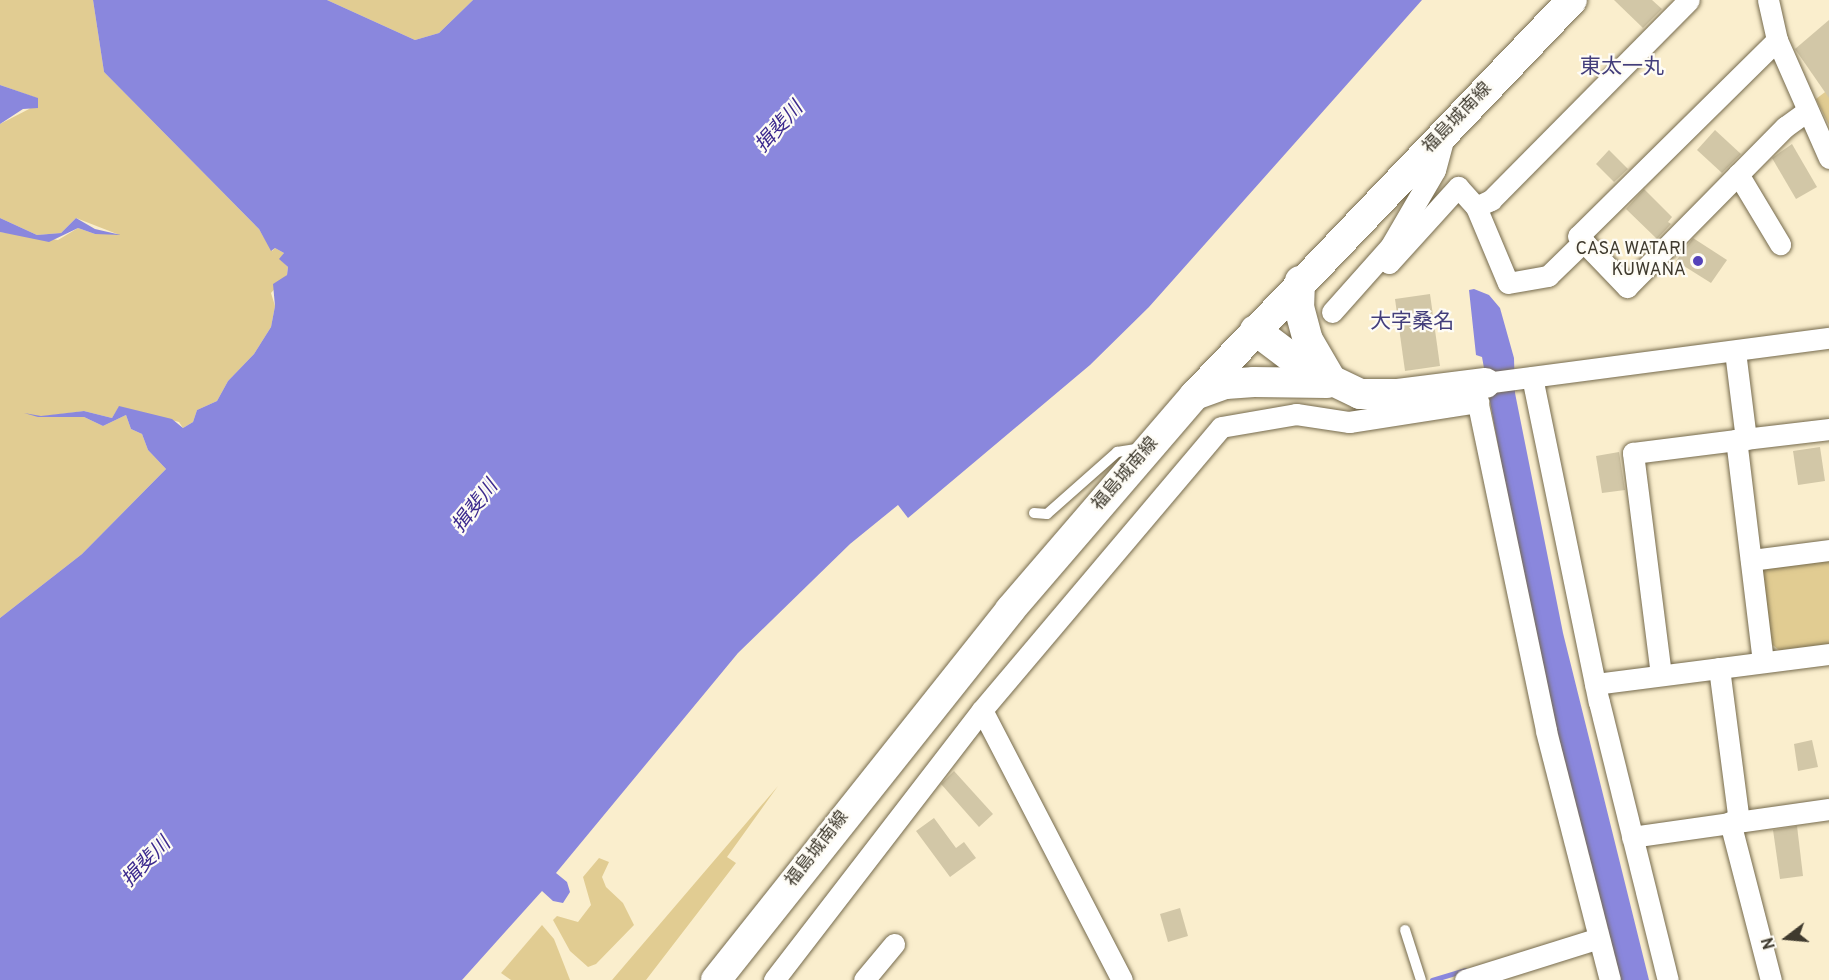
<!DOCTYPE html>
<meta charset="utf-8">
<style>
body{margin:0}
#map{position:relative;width:1829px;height:980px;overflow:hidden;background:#faeecd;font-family:Overpass,"Noto Sans JP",sans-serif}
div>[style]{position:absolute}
.green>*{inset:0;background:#e1cc92}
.water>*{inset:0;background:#8a87dd}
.stream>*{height:5px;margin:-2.5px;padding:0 2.5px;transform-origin:2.5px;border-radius:2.5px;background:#8a87dd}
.building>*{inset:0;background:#d2c7a7}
.roads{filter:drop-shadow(0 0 2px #756a4d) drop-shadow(0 0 2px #756a4d)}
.lane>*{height:10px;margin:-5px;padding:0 5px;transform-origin:5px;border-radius:5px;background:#fff}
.street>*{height:21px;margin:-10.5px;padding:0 10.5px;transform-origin:10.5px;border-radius:10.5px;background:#fff}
.secondary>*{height:30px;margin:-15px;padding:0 15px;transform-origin:15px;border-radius:15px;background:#fff}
.dots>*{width:16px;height:16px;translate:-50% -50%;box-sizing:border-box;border:3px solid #fefcf5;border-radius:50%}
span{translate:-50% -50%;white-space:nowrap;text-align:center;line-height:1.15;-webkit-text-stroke:4.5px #fefcf5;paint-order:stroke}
.street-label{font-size:18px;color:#3f3a2e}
.poi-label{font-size:18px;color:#3f3a2e}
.right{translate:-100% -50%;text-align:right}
.water-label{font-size:20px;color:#3c2a8e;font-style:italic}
.quarter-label{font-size:21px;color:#433e7b}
.north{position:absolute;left:1757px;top:908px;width:60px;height:60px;-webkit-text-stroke:4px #fefcf5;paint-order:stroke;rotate:254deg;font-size:16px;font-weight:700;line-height:24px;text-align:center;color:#3f3a2e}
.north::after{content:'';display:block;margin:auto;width:21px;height:27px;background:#3f3a2e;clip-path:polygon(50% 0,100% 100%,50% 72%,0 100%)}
</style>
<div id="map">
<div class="green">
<div style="clip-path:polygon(0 0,93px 0,104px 72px,259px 229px,272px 251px,275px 248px,284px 253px,280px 259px,288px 267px,287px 275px,271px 293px,275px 306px,271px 327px,254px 354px,228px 381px,217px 401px,197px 410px,193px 422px,183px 428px,179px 422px,119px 407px,112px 418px,84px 411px,38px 417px,84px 417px,103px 426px,126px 415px,131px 429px,142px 434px,148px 450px,166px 469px,82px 554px,0 618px,0 232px,58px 240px,78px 228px,95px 234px,117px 234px,76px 218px,61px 233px,37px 235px,0 218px,0 124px,29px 109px,37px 98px,0 85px)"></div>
<div style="clip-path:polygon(327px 0,473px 0,439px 33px,415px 40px)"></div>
<div style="clip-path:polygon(1829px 89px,1829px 125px,1816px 99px)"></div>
<div style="clip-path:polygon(1829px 555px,1829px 644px,1779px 650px,1769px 642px,1761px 571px,1767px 564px)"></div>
<div style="clip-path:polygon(778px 786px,727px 857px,736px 863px,646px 980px,612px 980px)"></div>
<div style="clip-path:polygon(599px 858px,609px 862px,602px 877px,606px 887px,623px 903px,634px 925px,596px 964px,588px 967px,570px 951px,553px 920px,557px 916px,578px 922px,591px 905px,583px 877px)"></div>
<div style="clip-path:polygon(542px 925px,554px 939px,570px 980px,511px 980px,501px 973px)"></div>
</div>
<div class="water">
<div style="clip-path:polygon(93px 0,327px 0,415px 40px,439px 33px,473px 0,1422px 0,1149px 307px,1090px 365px,908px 518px,898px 505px,850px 544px,738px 653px,556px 873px,567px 882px,570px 892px,563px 903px,553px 901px,542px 891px,462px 980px,0 980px,0 618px,82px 554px,166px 469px,148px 450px,142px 434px,131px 429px,126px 415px,103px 426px,84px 417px,38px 417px,24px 413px,41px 416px,84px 411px,112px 418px,119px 406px,172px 419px,183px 428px,193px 422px,197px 410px,217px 401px,228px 381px,254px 354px,271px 327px,275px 306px,273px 284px,287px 275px,288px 267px,279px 259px,284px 253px,275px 248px,271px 251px,259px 229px,104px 72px)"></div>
<div style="clip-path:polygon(0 85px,38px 98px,38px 108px,23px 109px,0 124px)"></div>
<div style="clip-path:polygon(0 218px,37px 235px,61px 233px,76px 218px,95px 229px,121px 235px,95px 234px,78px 228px,49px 242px,0 232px)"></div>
<div style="clip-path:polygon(1474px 289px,1489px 295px,1500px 308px,1514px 358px,1515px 393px,1563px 633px,1649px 980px,1620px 980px,1532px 634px,1482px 357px,1476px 355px,1469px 290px)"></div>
</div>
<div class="stream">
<div style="left:1432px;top:980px;width:34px;rotate:-17deg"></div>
</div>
<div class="building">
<div style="clip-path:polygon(1614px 0,1652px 0,1662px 9px,1643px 28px)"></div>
<div style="clip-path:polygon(1829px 20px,1829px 98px,1795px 49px)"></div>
<div style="clip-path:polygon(1715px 130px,1741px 154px,1722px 173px,1697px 150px)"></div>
<div style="clip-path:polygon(1792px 144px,1817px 187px,1796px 199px,1772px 158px)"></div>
<div style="clip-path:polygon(1609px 150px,1628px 169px,1614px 182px,1596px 164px)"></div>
<div style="clip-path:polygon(1644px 189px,1672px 217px,1668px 222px,1671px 224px,1657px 239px,1626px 209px)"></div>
<div style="clip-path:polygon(1693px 238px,1727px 260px,1711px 283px,1676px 261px)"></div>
<div style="clip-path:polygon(1430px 294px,1440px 366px,1405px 371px,1395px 299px)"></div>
<div style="clip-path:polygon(1820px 447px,1825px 481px,1798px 485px,1793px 451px)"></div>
<div style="clip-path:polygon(1619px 452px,1625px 490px,1602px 493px,1596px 456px)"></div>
<div style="clip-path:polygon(1812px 740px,1818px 767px,1798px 771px,1794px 744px)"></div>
<div style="clip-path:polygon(954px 771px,993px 814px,979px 827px,941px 784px)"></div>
<div style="clip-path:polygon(934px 818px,956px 848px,964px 842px,976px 858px,950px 877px,916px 831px)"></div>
<div style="clip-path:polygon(1797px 826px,1803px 876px,1780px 879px,1773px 830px)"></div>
<div style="clip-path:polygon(1180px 908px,1188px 936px,1168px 942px,1160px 914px)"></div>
</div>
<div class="roads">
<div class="lane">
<div style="left:1034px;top:513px;width:13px;rotate:4deg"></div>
<div style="left:1047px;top:514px;width:94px;rotate:-41.5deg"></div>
<div style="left:1117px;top:452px;width:24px;rotate:-9deg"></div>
<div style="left:1405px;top:930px;width:52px;rotate:72.3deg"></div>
</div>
<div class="street">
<div style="left:1768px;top:0;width:41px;rotate:77.3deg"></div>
<div style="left:1777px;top:40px;width:129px;rotate:66.2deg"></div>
<div style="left:1777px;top:40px;width:279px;rotate:135.4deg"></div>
<div style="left:1578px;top:236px;width:71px;rotate:46.1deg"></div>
<div style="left:1627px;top:287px;width:225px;rotate:-45.4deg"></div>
<div style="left:1785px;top:127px;width:26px;rotate:-36deg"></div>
<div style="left:1738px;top:174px;width:82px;rotate:59deg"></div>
<div style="left:1476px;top:207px;width:82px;rotate:67.2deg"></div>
<div style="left:1508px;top:283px;width:41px;rotate:-9.9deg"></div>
<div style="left:1548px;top:276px;width:50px;rotate:-44.2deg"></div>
<div style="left:1382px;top:257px;width:9px;rotate:41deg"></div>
<div style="left:1389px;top:263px;width:103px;rotate:-47.8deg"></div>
<div style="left:1458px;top:187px;width:27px;rotate:48deg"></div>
<div style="left:1476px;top:207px;width:17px;rotate:-25deg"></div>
<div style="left:1491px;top:200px;width:281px;rotate:-45.3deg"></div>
<div style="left:1332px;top:312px;width:87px;rotate:-48.3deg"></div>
<div style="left:1390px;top:247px;width:89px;rotate:-59.7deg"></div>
<div style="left:1435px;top:170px;width:35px;rotate:-75deg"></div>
<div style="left:1735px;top:351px;width:89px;rotate:82.9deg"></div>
<div style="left:1532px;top:377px;width:332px;rotate:78.4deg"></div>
<div style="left:1599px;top:702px;width:286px;rotate:76.1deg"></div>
<div style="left:1485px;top:383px;width:347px;rotate:-7.5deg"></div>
<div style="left:1475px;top:390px;width:348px;rotate:78.2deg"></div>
<div style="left:1546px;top:731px;width:257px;rotate:75.6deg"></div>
<div style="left:1751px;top:560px;width:79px;rotate:-7.3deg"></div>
<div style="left:1763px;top:662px;width:224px;rotate:-96.9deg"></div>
<div style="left:1736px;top:440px;width:94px;rotate:-6.7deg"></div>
<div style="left:1719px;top:668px;width:154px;rotate:82.6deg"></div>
<div style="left:1661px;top:675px;width:224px;rotate:-97.2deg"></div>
<div style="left:1633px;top:453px;width:104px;rotate:-7.2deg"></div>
<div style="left:1595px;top:684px;width:236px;rotate:-7.3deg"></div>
<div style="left:982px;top:710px;width:304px;rotate:62.6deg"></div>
<div style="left:1730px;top:822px;width:163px;rotate:75.5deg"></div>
<div style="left:1632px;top:837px;width:199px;rotate:-8.1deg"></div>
<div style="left:774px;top:980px;width:341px;rotate:-52.4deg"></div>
<div style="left:982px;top:710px;width:370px;rotate:-49.8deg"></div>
<div style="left:1221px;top:427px;width:76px;rotate:-9.8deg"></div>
<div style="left:1296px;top:414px;width:54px;rotate:8.6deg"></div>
<div style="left:1349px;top:422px;width:131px;rotate:-8.8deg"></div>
<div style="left:864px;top:980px;width:47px;rotate:-50.2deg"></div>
<div style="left:1465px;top:980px;width:140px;rotate:-17.4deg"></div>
</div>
<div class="secondary">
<div style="left:1300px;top:281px;width:26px;rotate:92deg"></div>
<div style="left:1299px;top:307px;width:34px;rotate:75deg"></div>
<div style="left:1308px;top:340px;width:48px;rotate:59.7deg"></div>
<div style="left:1255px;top:330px;width:61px;rotate:37.1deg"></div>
<div style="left:1304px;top:367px;width:62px;rotate:25.7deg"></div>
<div style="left:1360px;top:394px;width:38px"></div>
<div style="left:1398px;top:394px;width:88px;rotate:-7.2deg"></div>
<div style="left:1195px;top:395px;width:33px;rotate:-20deg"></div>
<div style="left:1226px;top:384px;width:28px;rotate:-4deg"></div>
<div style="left:1254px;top:382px;width:73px;rotate:0.8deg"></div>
<div style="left:716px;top:980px;width:473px;rotate:-51.5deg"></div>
<div style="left:1010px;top:610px;width:284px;rotate:-49.3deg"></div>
<div style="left:1195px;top:395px;width:546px;rotate:-46.34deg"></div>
</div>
</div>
<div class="dots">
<div style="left:1698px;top:261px;background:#5543ba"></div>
</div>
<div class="street-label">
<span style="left:1458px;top:119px;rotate:-46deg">福島城南線</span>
<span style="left:1126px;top:475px;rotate:-49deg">福島城南線</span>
<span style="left:818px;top:850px;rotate:-52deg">福島城南線</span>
</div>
<div class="poi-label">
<span class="right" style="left:1686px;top:261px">CASA WATARI<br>KUWANA</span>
</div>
<div class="water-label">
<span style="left:780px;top:128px;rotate:-48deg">揖斐川</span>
<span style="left:476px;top:507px;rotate:-52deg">揖斐川</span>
<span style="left:147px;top:863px;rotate:-46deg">揖斐川</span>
</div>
<div class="quarter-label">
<span style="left:1622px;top:68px">東太一丸</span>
<span style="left:1412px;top:323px">大字桑名</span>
</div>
<div class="north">N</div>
</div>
